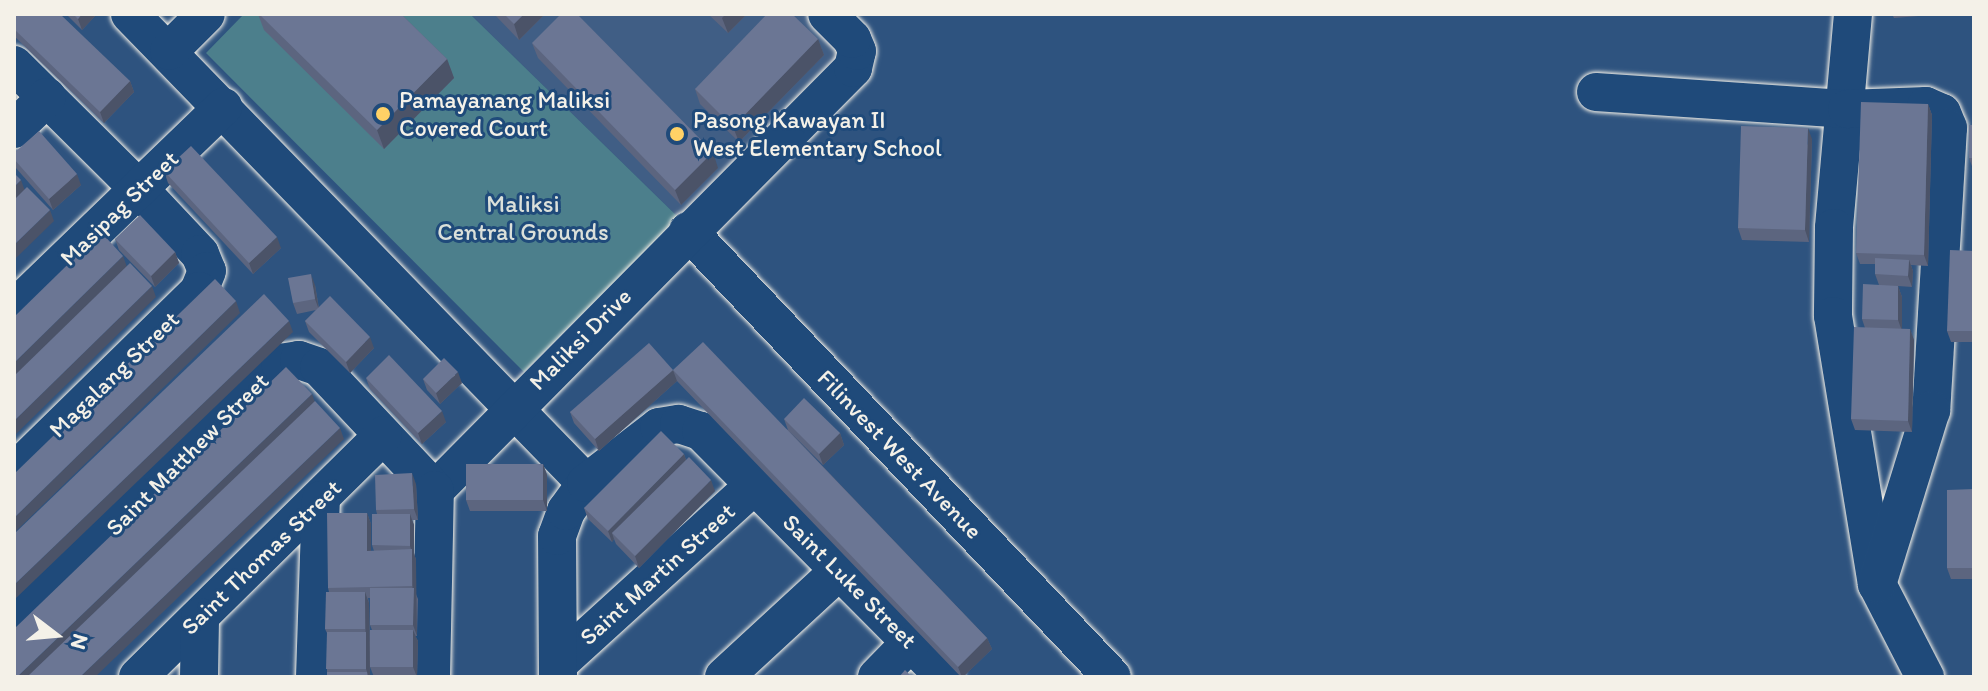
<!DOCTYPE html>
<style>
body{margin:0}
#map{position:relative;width:1988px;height:691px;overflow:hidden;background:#2e537f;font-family:Itim,sans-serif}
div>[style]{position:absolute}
.built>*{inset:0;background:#405e85}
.green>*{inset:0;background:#4c7f8c}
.roads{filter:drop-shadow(0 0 2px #f4f1e8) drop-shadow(0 0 2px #f4f1e8)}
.minor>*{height:38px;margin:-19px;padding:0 19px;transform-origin:19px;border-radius:19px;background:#1f4a7a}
.wall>*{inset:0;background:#5c657f}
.shaded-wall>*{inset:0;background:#4b5368}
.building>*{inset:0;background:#6b7694}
.dots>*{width:22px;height:22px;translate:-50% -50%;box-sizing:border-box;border:4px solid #1f4a7a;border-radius:50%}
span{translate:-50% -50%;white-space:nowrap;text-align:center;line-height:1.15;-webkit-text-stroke:6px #1f4a7a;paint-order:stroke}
.poi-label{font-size:24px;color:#f4f1e8}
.left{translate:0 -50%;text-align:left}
.park-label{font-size:24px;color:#dbe0da}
.street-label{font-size:24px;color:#f4f1e8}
.frame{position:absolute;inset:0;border:16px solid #f4f1e8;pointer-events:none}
.north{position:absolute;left:16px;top:595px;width:80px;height:80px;-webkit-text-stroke:6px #1f4a7a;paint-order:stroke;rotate:106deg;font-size:22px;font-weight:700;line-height:32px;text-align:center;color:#f4f1e8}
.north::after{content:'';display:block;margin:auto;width:28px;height:36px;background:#f4f1e8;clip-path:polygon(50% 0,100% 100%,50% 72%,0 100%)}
</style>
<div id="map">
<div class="built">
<div style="clip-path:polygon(470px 14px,805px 14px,843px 51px,679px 218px)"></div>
</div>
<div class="green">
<div style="clip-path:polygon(244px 14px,470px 14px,679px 218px,524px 372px,206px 53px)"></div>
</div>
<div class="roads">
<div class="minor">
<div style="left:130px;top:14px;width:654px;rotate:45.81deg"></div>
<div style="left:1853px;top:14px;width:215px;rotate:95.1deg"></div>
<div style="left:1834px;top:228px;width:88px;rotate:90.7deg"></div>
<div style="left:1833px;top:316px;width:272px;rotate:80.7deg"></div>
<div style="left:1877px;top:584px;width:105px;rotate:62.7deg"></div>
<div style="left:169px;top:51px;width:52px;rotate:-45deg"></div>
<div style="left:14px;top:65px;width:176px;rotate:44.8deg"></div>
<div style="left:139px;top:189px;width:89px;rotate:46.8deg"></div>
<div style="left:200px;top:254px;width:18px;rotate:68deg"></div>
<div style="left:207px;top:271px;width:22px;rotate:112deg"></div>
<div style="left:199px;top:291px;width:259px;rotate:135.6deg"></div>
<div style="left:1596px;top:92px;width:252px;rotate:3.9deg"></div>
<div style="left:1847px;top:109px;width:79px;rotate:-2.2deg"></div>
<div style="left:1926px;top:106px;width:17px;rotate:24deg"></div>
<div style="left:1942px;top:113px;width:16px;rotate:68deg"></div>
<div style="left:1948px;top:128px;width:283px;rotate:93.4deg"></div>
<div style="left:1931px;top:410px;width:182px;rotate:107.2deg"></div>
<div style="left:14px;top:129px;width:46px;rotate:-44.1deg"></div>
<div style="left:688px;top:231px;width:615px;rotate:46.45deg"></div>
<div style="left:14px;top:309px;width:291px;rotate:-44deg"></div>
<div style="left:435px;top:490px;width:594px;rotate:-45.27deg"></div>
<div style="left:853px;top:68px;width:17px;rotate:-77deg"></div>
<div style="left:857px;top:51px;width:13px;rotate:-113deg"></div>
<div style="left:852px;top:39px;width:35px;rotate:-135deg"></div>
<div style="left:14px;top:624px;width:373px;rotate:-44.5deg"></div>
<div style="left:280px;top:363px;width:19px;rotate:-9deg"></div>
<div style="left:299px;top:360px;width:21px;rotate:19deg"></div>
<div style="left:319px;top:367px;width:169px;rotate:46.7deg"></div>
<div style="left:559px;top:663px;width:266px;rotate:-42.3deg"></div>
<div style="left:138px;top:677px;width:344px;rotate:-44.6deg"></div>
<div style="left:199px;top:677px;width:60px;rotate:-89deg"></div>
<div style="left:315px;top:677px;width:177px;rotate:-88.1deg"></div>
<div style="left:431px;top:677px;width:187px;rotate:-88.8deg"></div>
<div style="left:558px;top:677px;width:141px;rotate:-90.4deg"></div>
<div style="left:557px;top:536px;width:27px;rotate:-70deg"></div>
<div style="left:566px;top:511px;width:34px;rotate:-54deg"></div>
<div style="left:586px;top:483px;width:92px;rotate:-37.5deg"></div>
<div style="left:659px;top:427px;width:20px;rotate:-9deg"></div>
<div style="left:679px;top:424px;width:23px;rotate:18deg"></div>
<div style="left:701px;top:431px;width:346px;rotate:45.2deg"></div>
<div style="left:724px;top:677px;width:158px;rotate:-42.7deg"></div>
<div style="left:877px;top:677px;width:49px;rotate:-45.8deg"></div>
</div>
</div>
<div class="wall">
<div style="clip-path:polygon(14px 14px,130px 81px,134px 92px,104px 123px,14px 36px)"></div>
<div style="clip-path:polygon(66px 14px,97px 14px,82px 30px)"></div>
<div style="clip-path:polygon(258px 14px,401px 14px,447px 59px,454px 78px,384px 149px,264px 30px)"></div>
<div style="clip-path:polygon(494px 14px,545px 14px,519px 40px)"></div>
<div style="clip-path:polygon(708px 14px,747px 14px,728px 33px)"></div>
<div style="clip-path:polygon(1892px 14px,1931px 14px,1931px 15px,1894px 18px)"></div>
<div style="clip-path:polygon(818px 39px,824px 55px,739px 142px,700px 104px,695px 89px)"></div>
<div style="clip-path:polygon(532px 43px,718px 168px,681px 205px,538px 58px)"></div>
<div style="clip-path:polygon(1928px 104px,1932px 115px,1928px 266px,1911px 265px,1913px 271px,1912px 287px,1898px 286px,1902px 297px,1902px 329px,1910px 329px,1914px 340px,1912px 432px,1855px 430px,1851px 419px,1865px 328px,1862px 319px,1879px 285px,1875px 274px,1875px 264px,1860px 264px,1856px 253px)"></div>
<div style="clip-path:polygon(1974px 125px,1974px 169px,1973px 169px,1969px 158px)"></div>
<div style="clip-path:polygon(1812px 139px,1809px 242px,1742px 240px,1738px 228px)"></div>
<div style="clip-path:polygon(14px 153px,81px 185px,53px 210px,15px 167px)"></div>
<div style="clip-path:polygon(164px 171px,281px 248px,253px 274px,168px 183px)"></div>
<div style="clip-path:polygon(115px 239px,175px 252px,179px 263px,155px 287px,119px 250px)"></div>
<div style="clip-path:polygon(1974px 251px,1974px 342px,1951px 342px,1947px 331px)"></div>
<div style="clip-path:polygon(315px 285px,319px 308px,374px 348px,350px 373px,309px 332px,305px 321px,316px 310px,297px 314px,293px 303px)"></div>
<div style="clip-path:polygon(673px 370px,788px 430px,784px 419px,840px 433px,844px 445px,823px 465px,789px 431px,987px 638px,992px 649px,963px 677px,961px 677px,677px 381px,599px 451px,574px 423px,570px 412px)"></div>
<div style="clip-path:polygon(366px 378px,446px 422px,422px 444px,370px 389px)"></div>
<div style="clip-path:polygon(423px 379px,462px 383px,440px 404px,427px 390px)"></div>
<div style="clip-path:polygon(684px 454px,686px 460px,715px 491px,639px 568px,616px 544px,614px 539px,612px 542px,588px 519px,584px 508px)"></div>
<div style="clip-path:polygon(543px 464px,547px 475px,547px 511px,470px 511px,466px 500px)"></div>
<div style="clip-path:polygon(evenodd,416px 484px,418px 520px,412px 520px,414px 525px,414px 553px,416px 560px,416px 594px,418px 599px,417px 636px,415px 636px,418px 641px,417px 677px,374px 677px,370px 667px,370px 663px,370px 677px,327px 677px,327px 633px,325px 629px,329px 592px,328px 588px,367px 513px,371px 524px,371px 551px,374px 551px,372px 545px,377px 514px,376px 510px,416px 484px,368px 598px,370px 598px,370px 625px,372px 630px,370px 643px,369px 603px,368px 598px)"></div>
<div style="clip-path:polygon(1974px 489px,1974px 579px,1951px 579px,1947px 568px)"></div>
</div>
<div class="shaded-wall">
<div style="clip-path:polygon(82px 14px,97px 14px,82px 30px,78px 19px)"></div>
<div style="clip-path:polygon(524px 14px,545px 14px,519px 40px,514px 24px)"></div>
<div style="clip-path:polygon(726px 14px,747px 14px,728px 33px,722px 18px)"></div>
<div style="clip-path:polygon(818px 39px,824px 55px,739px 142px,733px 127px)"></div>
<div style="clip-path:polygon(447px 59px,454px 78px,384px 149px,377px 130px)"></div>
<div style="clip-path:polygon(130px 81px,134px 92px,104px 123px,100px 112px)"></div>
<div style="clip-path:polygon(1928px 104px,1932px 115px,1928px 266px,1924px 255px)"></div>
<div style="clip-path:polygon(1808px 128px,1812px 139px,1809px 242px,1805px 230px)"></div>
<div style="clip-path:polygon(713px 152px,718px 168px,681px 205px,675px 190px)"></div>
<div style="clip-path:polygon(77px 174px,81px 185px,53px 210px,49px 199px)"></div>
<div style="clip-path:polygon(21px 180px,25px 191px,14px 202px,14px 187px)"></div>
<div style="clip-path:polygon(50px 210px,54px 221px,14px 260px,14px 245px)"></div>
<div style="clip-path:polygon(277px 237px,281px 248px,253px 274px,249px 263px)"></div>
<div style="clip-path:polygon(175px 252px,179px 263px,155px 287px,151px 276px)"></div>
<div style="clip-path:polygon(123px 256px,127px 267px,14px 378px,14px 363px)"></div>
<div style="clip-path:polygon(1909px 260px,1913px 271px,1912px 287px,1908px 276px)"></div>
<div style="clip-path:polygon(311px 274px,315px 285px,319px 310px,315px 299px)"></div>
<div style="clip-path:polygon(152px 286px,156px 297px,14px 436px,14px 421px)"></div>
<div style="clip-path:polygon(1898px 286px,1902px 297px,1902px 331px,1898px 320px)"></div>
<div style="clip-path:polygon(236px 301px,240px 313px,14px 533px,14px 518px)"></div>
<div style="clip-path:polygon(289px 321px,293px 332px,14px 600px,14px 585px)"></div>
<div style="clip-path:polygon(1910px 329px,1914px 340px,1912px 432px,1908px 421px)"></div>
<div style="clip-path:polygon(370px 337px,374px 348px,350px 373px,346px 362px)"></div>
<div style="clip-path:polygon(673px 370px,677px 381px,599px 451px,595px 439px)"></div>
<div style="clip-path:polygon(458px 372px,462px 383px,440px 404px,436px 393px)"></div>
<div style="clip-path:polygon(312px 394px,316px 405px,33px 677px,17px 677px)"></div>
<div style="clip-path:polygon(442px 411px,446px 422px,422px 444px,418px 433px)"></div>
<div style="clip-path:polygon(340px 428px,344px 439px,95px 677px,80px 677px)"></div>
<div style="clip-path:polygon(840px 433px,844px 445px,823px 465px,819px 454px)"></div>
<div style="clip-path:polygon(684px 454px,688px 466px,612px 533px,614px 539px,612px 542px,608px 531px)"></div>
<div style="clip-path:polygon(543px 464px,547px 475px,547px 511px,543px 500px)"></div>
<div style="clip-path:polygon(412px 473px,416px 484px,418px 520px,414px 509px)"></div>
<div style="clip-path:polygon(711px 480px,715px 491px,639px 568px,635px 556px)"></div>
<div style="clip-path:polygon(367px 513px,371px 524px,371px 562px,367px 551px)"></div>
<div style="clip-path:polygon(410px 514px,414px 525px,414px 553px,416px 560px,417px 636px,413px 625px,412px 553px,410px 546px)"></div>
<div style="clip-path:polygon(365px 592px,369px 603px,370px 677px,369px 677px,366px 669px)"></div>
<div style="clip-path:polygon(413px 630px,418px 641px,417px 677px,413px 667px)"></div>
<div style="clip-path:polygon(987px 638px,992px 649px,963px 677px,962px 677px,958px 667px)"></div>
</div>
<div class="building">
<div style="clip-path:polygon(14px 14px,60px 14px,130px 81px,100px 112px,14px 29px)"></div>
<div style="clip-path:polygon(73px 14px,82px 14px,78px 19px)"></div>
<div style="clip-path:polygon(259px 14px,401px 14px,447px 59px,377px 130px)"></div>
<div style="clip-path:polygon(504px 14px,524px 14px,514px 24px)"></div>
<div style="clip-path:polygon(561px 14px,577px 14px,713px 152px,675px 190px,532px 43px)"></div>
<div style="clip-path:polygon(767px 14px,792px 14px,818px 39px,733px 127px,695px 89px)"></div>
<div style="clip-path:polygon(1861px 102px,1928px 104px,1924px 255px,1856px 253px)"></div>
<div style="clip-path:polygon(1969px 125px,1974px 125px,1974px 158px,1969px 158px)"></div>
<div style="clip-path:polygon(1741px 126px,1808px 128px,1805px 230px,1738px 228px)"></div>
<div style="clip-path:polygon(39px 131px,77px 174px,49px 199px,14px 159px,14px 153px)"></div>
<div style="clip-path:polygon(191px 146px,277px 237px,249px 263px,164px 171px)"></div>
<div style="clip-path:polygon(14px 173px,21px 180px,14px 187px)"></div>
<div style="clip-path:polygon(27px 187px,50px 210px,14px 245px,14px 200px)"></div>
<div style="clip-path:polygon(140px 215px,175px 252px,151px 276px,115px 239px)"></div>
<div style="clip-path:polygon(101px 232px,123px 256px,14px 363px,14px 317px)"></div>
<div style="clip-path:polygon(1950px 250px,1974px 251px,1974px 331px,1947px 331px)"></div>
<div style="clip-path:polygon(1875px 258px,1909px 260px,1908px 276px,1875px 274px)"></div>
<div style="clip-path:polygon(130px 263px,152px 286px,14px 421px,14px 376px)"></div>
<div style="clip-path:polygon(311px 274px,315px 299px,293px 303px,288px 278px)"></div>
<div style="clip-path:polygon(215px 279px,236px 301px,14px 518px,14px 474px)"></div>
<div style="clip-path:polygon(1863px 284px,1898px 286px,1898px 320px,1862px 319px)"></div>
<div style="clip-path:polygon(264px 294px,289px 321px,14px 585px,14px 534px)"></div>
<div style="clip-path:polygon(330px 296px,370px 337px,346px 362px,305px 321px)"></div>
<div style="clip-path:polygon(1854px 327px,1910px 329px,1908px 421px,1851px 419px)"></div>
<div style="clip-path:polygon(703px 342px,987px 638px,958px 667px,673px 370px)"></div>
<div style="clip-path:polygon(649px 343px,673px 370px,595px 439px,570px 412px)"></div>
<div style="clip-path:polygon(389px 355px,442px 411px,418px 433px,366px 378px)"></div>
<div style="clip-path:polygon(444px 358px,458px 372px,436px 393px,423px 379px)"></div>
<div style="clip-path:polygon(286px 367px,312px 394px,17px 677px,14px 677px,14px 629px)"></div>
<div style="clip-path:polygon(804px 398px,840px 433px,819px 454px,784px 419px)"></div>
<div style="clip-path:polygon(315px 401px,340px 428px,80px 677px,27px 677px)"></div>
<div style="clip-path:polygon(661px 431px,684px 454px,608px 531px,584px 508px)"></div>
<div style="clip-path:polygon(689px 457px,711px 480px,635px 556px,612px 533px)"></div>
<div style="clip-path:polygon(466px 464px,543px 464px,543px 500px,466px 500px)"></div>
<div style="clip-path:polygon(412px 473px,414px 509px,376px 510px,375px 475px)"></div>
<div style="clip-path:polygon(1974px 489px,1974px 568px,1947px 568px,1947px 490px)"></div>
<div style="clip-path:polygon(327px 513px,367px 513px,367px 551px,412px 549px,412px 586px,328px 588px)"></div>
<div style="clip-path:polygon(372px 514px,410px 514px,410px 546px,372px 545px)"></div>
<div style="clip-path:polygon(370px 588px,414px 588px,413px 625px,370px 625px)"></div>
<div style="clip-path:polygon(326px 592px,365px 592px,365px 629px,325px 629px)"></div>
<div style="clip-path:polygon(370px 630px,413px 630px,413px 667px,370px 667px)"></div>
<div style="clip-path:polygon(327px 632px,366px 632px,366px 669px,326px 669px)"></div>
<div style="clip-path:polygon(905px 670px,912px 677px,899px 677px)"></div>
<div style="clip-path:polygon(327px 672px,367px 672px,367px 677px,327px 677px)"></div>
</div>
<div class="dots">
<div style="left:383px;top:114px;background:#ffd166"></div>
<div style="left:677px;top:134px;background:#ffd166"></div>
</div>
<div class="poi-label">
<span class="left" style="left:399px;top:114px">Pamayanang Maliksi<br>Covered Court</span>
<span class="left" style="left:693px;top:134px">Pasong Kawayan II<br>West Elementary School</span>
</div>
<div class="park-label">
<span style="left:523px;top:218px">Maliksi<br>Central Grounds</span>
</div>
<div class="street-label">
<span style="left:119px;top:208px;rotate:-44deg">Masipag Street</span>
<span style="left:580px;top:339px;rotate:-45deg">Maliksi Drive</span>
<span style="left:114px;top:374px;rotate:-44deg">Magalang Street</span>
<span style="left:187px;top:454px;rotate:-45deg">Saint Matthew Street</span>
<span style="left:900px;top:454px;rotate:46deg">Filinvest West Avenue</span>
<span style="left:261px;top:557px;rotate:-44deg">Saint Thomas Street</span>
<span style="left:657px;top:574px;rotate:-42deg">Saint Martin Street</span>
<span style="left:850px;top:581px;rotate:45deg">Saint Luke Street</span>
</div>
<div class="frame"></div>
<div class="north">N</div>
</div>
